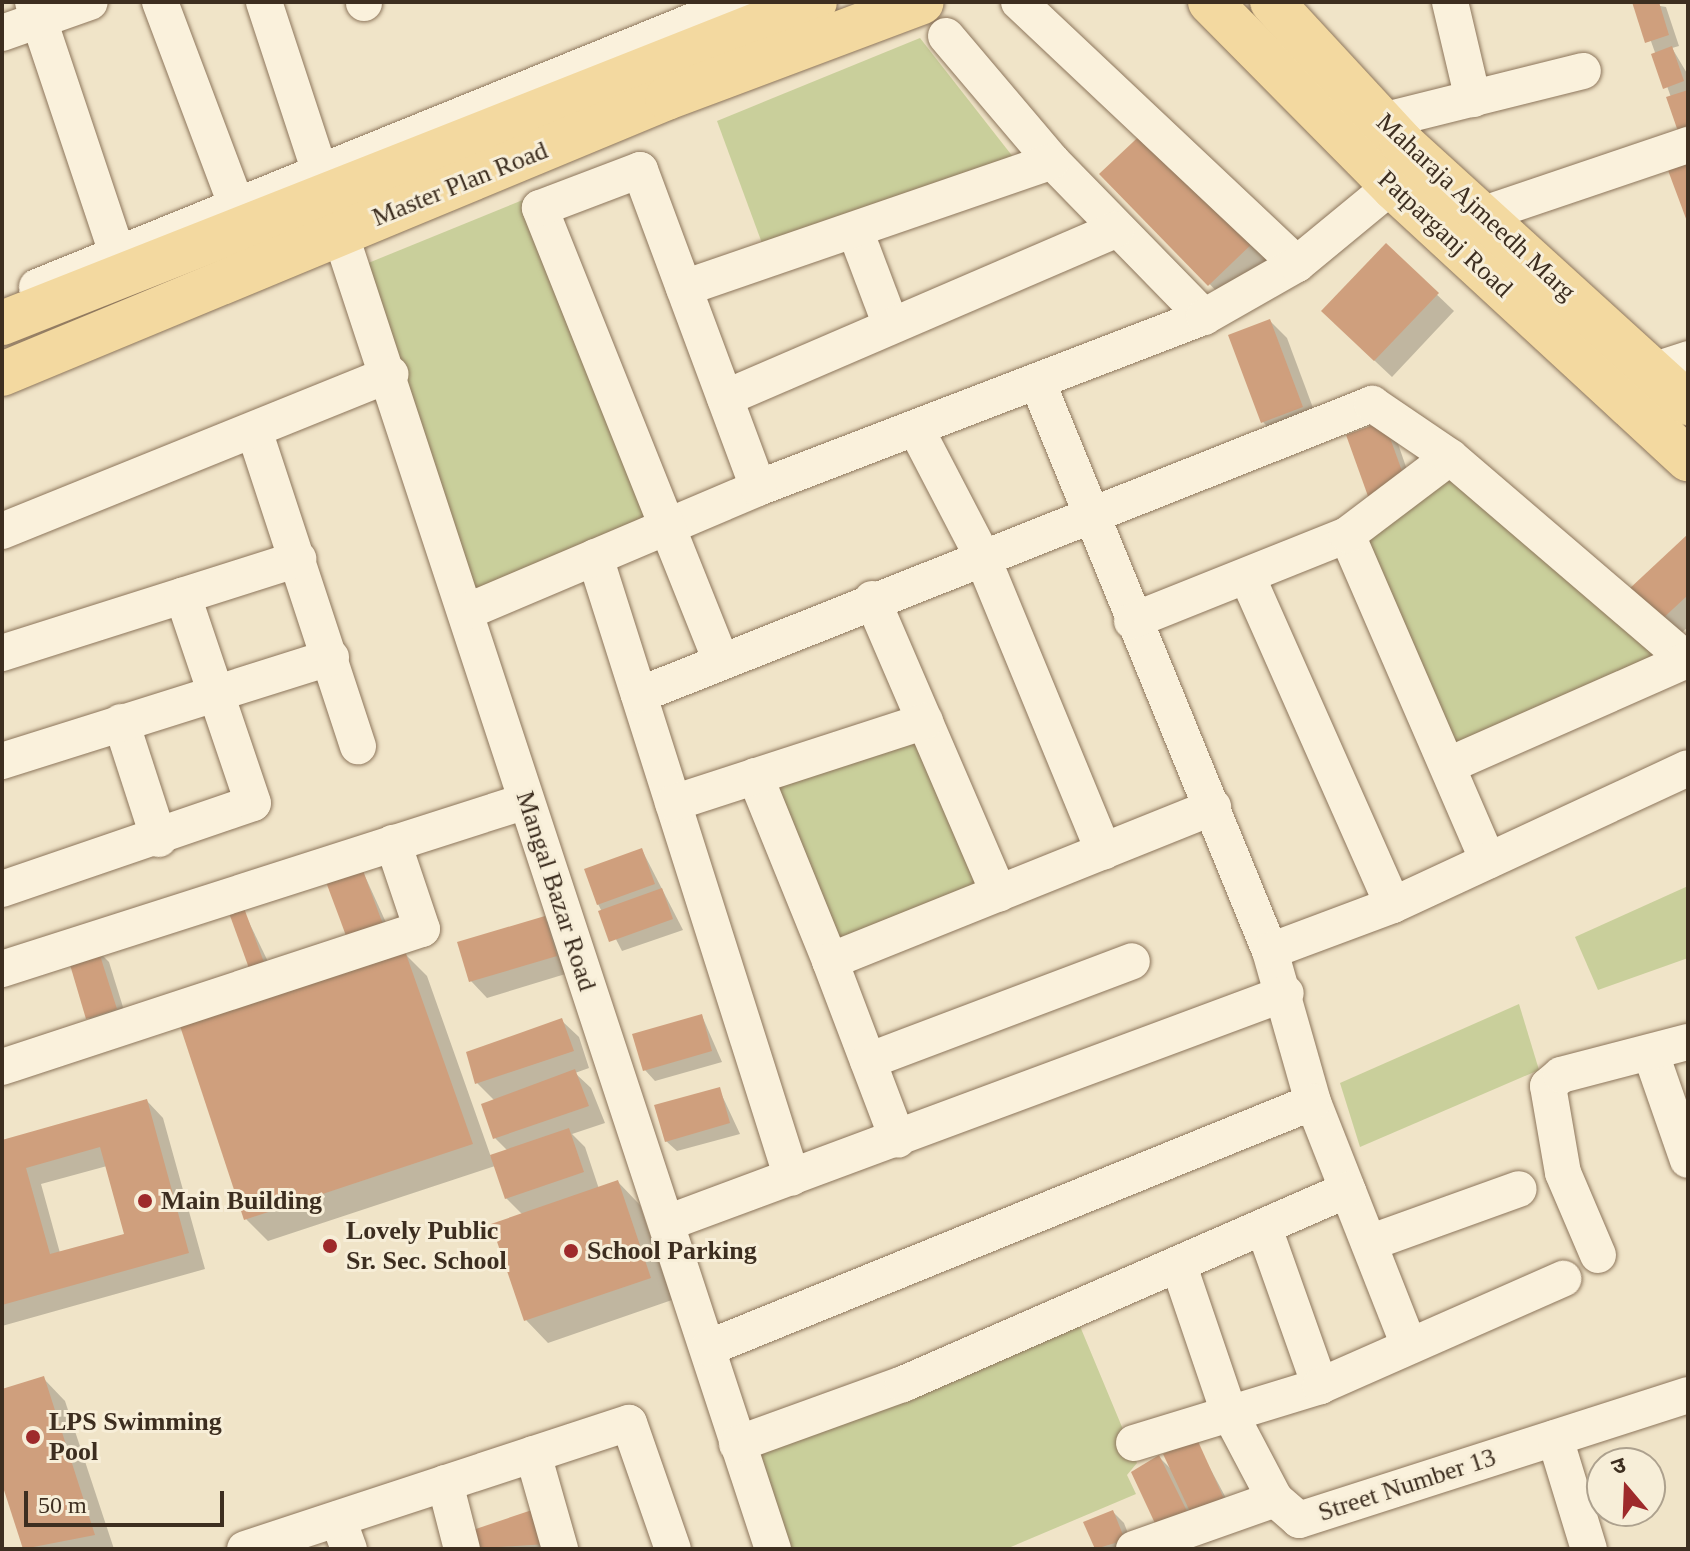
<!DOCTYPE html>
<meta charset="utf-8">
<style>
body{margin:0}
#map{position:relative;width:1690px;height:1551px;overflow:hidden;background:#f0e4c8;font-family:"Times New Roman","Noto Sans Devanagari",serif}
div>[style]{position:absolute}
.green>*{inset:0;background:#c9cf9b}
.shadow>*{inset:0;background:#0003}
.building>*{inset:0;background:#cf9f7d}
.roads{filter:drop-shadow(0 0 2px #8d765c) drop-shadow(0 0 2px #8d765c)}
.minor>*{height:36px;margin:-18px;padding:0 18px;transform-origin:18px;border-radius:18px;background:#faf1dc}
.major>*{height:44px;margin:-22px;padding:0 22px;transform-origin:22px;border-radius:22px;background:#f3d9a0}
.dots>*{width:22px;height:22px;translate:-50% -50%;box-sizing:border-box;border:4px solid #f7eed8;border-radius:50%}
span{translate:-50% -50%;white-space:nowrap;text-align:center;line-height:1.15;-webkit-text-stroke:6px #f7eed8;paint-order:stroke}
.street-label{font-size:26px;color:#3d2e20}
.poi-label{font-size:26px;color:#3d2e20;font-weight:700}
.left{translate:0 -50%;text-align:left}
.frame{position:absolute;inset:0;border:4px solid #3d2e20;pointer-events:none}
.north{position:absolute;left:1586px;top:1447px;width:80px;height:80px;box-sizing:border-box;background:#f7eed8;border:2px solid #ada18e;border-radius:50%;rotate:341deg;font-size:22px;font-weight:700;line-height:32px;text-align:center;color:#3d2e20}
.north::after{content:'';display:block;margin:auto;width:28px;height:36px;background:#9e2a2b;clip-path:polygon(50% 0,100% 100%,50% 72%,0 100%)}
.scale{position:absolute;left:24px;top:1491px;width:200px;height:36px;box-sizing:border-box;border:4px solid #3d2e20;border-top:0;padding-left:10px;font-size:24px;line-height:28px;white-space:nowrap;color:#3d2e20;-webkit-text-stroke:6px #f7eed8;paint-order:stroke}
</style>
<div id="map">
<div class="green">
<div style="clip-path:polygon(920px 38px,1017px 162px,770px 265px,717px 121px)"></div>
<div style="clip-path:polygon(535px 195px,669px 526px,466px 612px,356px 268px)"></div>
<div style="clip-path:polygon(1461px 460px,1668px 651px,1458px 747px,1353px 536px)"></div>
<div style="clip-path:polygon(919px 734px,985px 890px,836px 951px,774px 782px)"></div>
<div style="clip-path:polygon(1688px 886px,1688px 958px,1598px 990px,1575px 937px)"></div>
<div style="clip-path:polygon(1519px 1004px,1539px 1070px,1360px 1147px,1340px 1083px)"></div>
<div style="clip-path:polygon(1072px 1307px,1137px 1463px,1127px 1475px,1136px 1494px,1006px 1549px,787px 1549px,749px 1433px)"></div>
</div>
<div class="shadow">
<div style="clip-path:polygon(1637px 2px,1666px 7px,1679px 46px,1672px 48px,1688px 75px,1688px 145px)"></div>
<div style="clip-path:polygon(1150px 129px,1279px 262px,1232px 307px,1102px 174px)"></div>
<div style="clip-path:polygon(1386px 246px,1454px 311px,1392px 377px,1340px 328px)"></div>
<div style="clip-path:polygon(1270px 321px,1287px 338px,1319px 424px,1279px 438px,1263px 422px)"></div>
<div style="clip-path:polygon(1395px 435px,1416px 496px,1349px 436px)"></div>
<div style="clip-path:polygon(1688px 536px,1688px 627px,1677px 637px,1631px 590px)"></div>
<div style="clip-path:polygon(642px 850px,683px 930px,622px 951px,598px 904px)"></div>
<div style="clip-path:polygon(359px 863px,393px 938px,360px 951px)"></div>
<div style="clip-path:polygon(243px 910px,275px 976px,262px 981px)"></div>
<div style="clip-path:polygon(544px 918px,561px 935px,572px 972px,487px 998px,471px 981px)"></div>
<div style="clip-path:polygon(98px 951px,109px 962px,127px 1020px,99px 1029px,88px 1018px)"></div>
<div style="clip-path:polygon(404px 953px,427px 976px,491px 1157px,508px 1151px,495px 1138px,495px 1101px,477px 1083px,562px 1021px,579px 1037px,589px 1068px,575px 1073px,591px 1088px,605px 1123px,572px 1134px,585px 1147px,599px 1189px,618px 1182px,640px 1205px,672px 1300px,548px 1343px,526px 1320px,523px 1215px,506px 1198px,495px 1166px,268px 1241px,246px 1219px)"></div>
<div style="clip-path:polygon(702px 1016px,722px 1062px,655px 1081px,645px 1070px)"></div>
<div style="clip-path:polygon(719px 1089px,740px 1134px,677px 1151px,666px 1141px)"></div>
<div style="clip-path:polygon(evenodd,147px 1101px,163px 1118px,205px 1269px,2px 1326px,2px 1142px,147px 1101px,107px 1166px,126px 1235px,60px 1253px,41px 1184px,107px 1166px)"></div>
<div style="clip-path:polygon(43px 1378px,65px 1401px,114px 1549px,25px 1549px,2px 1478px,2px 1392px)"></div>
<div style="clip-path:polygon(1196px 1442px,1234px 1513px,1172px 1543px,1159px 1457px,1173px 1471px)"></div>
<div style="clip-path:polygon(534px 1511px,554px 1549px,468px 1549px)"></div>
<div style="clip-path:polygon(1113px 1512px,1124px 1523px,1134px 1549px,1097px 1549px,1086px 1523px)"></div>
</div>
<div class="building">
<div style="clip-path:polygon(1632px 2px,1659px 2px,1669px 35px,1645px 43px)"></div>
<div style="clip-path:polygon(1672px 46px,1684px 81px,1663px 89px,1651px 54px)"></div>
<div style="clip-path:polygon(1688px 90px,1688px 138px,1681px 140px,1666px 97px)"></div>
<div style="clip-path:polygon(1150px 126px,1258px 238px,1208px 286px,1099px 174px)"></div>
<div style="clip-path:polygon(1688px 157px,1688px 224px,1666px 165px)"></div>
<div style="clip-path:polygon(1386px 243px,1439px 293px,1374px 361px,1321px 311px)"></div>
<div style="clip-path:polygon(1270px 319px,1303px 407px,1261px 423px,1228px 335px)"></div>
<div style="clip-path:polygon(1384px 421px,1407px 485px,1369px 499px,1346px 435px)"></div>
<div style="clip-path:polygon(1688px 534px,1688px 595px,1659px 622px,1628px 590px)"></div>
<div style="clip-path:polygon(642px 848px,655px 884px,597px 905px,584px 869px)"></div>
<div style="clip-path:polygon(359px 860px,384px 927px,348px 941px,323px 874px)"></div>
<div style="clip-path:polygon(662px 888px,673px 919px,609px 942px,598px 911px)"></div>
<div style="clip-path:polygon(244px 908px,265px 965px,250px 971px,229px 913px)"></div>
<div style="clip-path:polygon(545px 916px,557px 956px,469px 982px,457px 942px)"></div>
<div style="clip-path:polygon(98px 949px,117px 1009px,86px 1019px,68px 958px)"></div>
<div style="clip-path:polygon(405px 951px,473px 1144px,244px 1220px,179px 1023px)"></div>
<div style="clip-path:polygon(702px 1014px,712px 1051px,643px 1071px,632px 1034px)"></div>
<div style="clip-path:polygon(562px 1018px,574px 1051px,475px 1084px,466px 1052px)"></div>
<div style="clip-path:polygon(575px 1069px,589px 1106px,493px 1139px,481px 1104px)"></div>
<div style="clip-path:polygon(720px 1087px,730px 1123px,665px 1142px,654px 1105px)"></div>
<div style="clip-path:polygon(evenodd,147px 1099px,189px 1253px,2px 1305px,2px 1140px,147px 1099px,100px 1147px,124px 1234px,50px 1254px,26px 1168px,100px 1147px)"></div>
<div style="clip-path:polygon(569px 1128px,584px 1172px,505px 1199px,490px 1155px)"></div>
<div style="clip-path:polygon(618px 1180px,651px 1278px,524px 1321px,491px 1224px)"></div>
<div style="clip-path:polygon(44px 1376px,95px 1535px,23px 1549px,2px 1484px,2px 1389px)"></div>
<div style="clip-path:polygon(1197px 1439px,1225px 1501px,1193px 1518px,1163px 1454px)"></div>
<div style="clip-path:polygon(1159px 1455px,1191px 1519px,1160px 1534px,1131px 1472px)"></div>
<div style="clip-path:polygon(535px 1509px,547px 1544px,466px 1549px,461px 1534px)"></div>
<div style="clip-path:polygon(1113px 1510px,1125px 1540px,1095px 1549px,1083px 1522px)"></div>
</div>
<div class="roads">
<div class="minor">
<div style="left:33px;top:2px;width:265px;rotate:71.5deg"></div>
<div style="left:160px;top:2px;width:216px;rotate:69.4deg"></div>
<div style="left:264px;top:2px;width:1629px;rotate:71.79deg"></div>
<div style="left:364px;top:2px;width:1px;rotate:90deg"></div>
<div style="left:1019px;top:2px;width:382px;rotate:43.3deg"></div>
<div style="left:1450px;top:2px;width:100px;rotate:76.7deg"></div>
<div style="left:2px;top:33px;width:93px;rotate:-19.4deg"></div>
<div style="left:946px;top:36px;width:164px;rotate:49.7deg"></div>
<div style="left:1052px;top:161px;width:218px;rotate:45.7deg"></div>
<div style="left:1382px;top:121px;width:207px;rotate:-14deg"></div>
<div style="left:1481px;top:215px;width:219px;rotate:-18.7deg"></div>
<div style="left:856px;top:233px;width:96px;rotate:69.3deg"></div>
<div style="left:37px;top:287px;width:759px;rotate:-22.07deg"></div>
<div style="left:684px;top:288px;width:389px;rotate:-19deg"></div>
<div style="left:1655px;top:370px;width:35px;rotate:-18deg"></div>
<div style="left:1037px;top:381px;width:616px;rotate:67.77deg"></div>
<div style="left:1270px;top:951px;width:157px;rotate:74.1deg"></div>
<div style="left:1313px;top:1102px;width:262px;rotate:68.5deg"></div>
<div style="left:725px;top:398px;width:426px;rotate:-23.3deg"></div>
<div style="left:916px;top:429px;width:141px;rotate:62.5deg"></div>
<div style="left:981px;top:554px;width:322px;rotate:67.6deg"></div>
<div style="left:254px;top:430px;width:333px;rotate:71.8deg"></div>
<div style="left:2px;top:531px;width:419px;rotate:-22deg"></div>
<div style="left:1347px;top:535px;width:355px;rotate:66.6deg"></div>
<div style="left:595px;top:557px;width:651px;rotate:72.4deg"></div>
<div style="left:1247px;top:576px;width:360px;rotate:66.1deg"></div>
<div style="left:872px;top:599px;width:321px;rotate:66.7deg"></div>
<div style="left:466px;top:612px;width:317px;rotate:-23deg"></div>
<div style="left:758px;top:488px;width:478px;rotate:-21deg"></div>
<div style="left:1204px;top:317px;width:107px;rotate:-29.7deg"></div>
<div style="left:1297px;top:264px;width:148px;rotate:-39.5deg"></div>
<div style="left:1132px;top:621px;width:232px;rotate:-21.8deg"></div>
<div style="left:1347px;top:535px;width:129px;rotate:-37.1deg"></div>
<div style="left:2px;top:653px;width:311px;rotate:-17.6deg"></div>
<div style="left:721px;top:661px;width:488px;rotate:-111.8deg"></div>
<div style="left:540px;top:208px;width:107px;rotate:-20.8deg"></div>
<div style="left:640px;top:170px;width:339px;rotate:69.6deg"></div>
<div style="left:639px;top:695px;width:789px;rotate:-21.65deg"></div>
<div style="left:1372px;top:404px;width:94px;rotate:34.2deg"></div>
<div style="left:1450px;top:457px;width:313px;rotate:40.6deg"></div>
<div style="left:121px;top:722px;width:123px;rotate:72deg"></div>
<div style="left:2px;top:761px;width:345px;rotate:-17.5deg"></div>
<div style="left:1449px;top:765px;width:260px;rotate:-23.8deg"></div>
<div style="left:755px;top:776px;width:200px;rotate:67.9deg"></div>
<div style="left:830px;top:961px;width:413px;rotate:-21.9deg"></div>
<div style="left:673px;top:803px;width:265px;rotate:-18deg"></div>
<div style="left:2px;top:889px;width:265px;rotate:-18.9deg"></div>
<div style="left:253px;top:803px;width:219px;rotate:-108.7deg"></div>
<div style="left:1270px;top:951px;width:131px;rotate:-20.5deg"></div>
<div style="left:1393px;top:905px;width:325px;rotate:-24.9deg"></div>
<div style="left:830px;top:961px;width:191px;rotate:69.2deg"></div>
<div style="left:2px;top:969px;width:550px;rotate:-17.78deg"></div>
<div style="left:1651px;top:1054px;width:112px;rotate:70.8deg"></div>
<div style="left:868px;top:1061px;width:282px;rotate:-20.7deg"></div>
<div style="left:2px;top:1067px;width:442px;rotate:-18.2deg"></div>
<div style="left:422px;top:929px;width:91px;rotate:-108.6deg"></div>
<div style="left:667px;top:1223px;width:660px;rotate:-20.38deg"></div>
<div style="left:1264px;top:1228px;width:168px;rotate:70.5deg"></div>
<div style="left:1369px;top:1243px;width:159px;rotate:-19.8deg"></div>
<div style="left:1598px;top:1255px;width:89px;rotate:-113.1deg"></div>
<div style="left:1563px;top:1173px;width:88px;rotate:-99.8deg"></div>
<div style="left:1548px;top:1086px;width:17px;rotate:-40deg"></div>
<div style="left:1561px;top:1075px;width:131px;rotate:-14.6deg"></div>
<div style="left:1179px;top:1266px;width:152px;rotate:71.2deg"></div>
<div style="left:1228px;top:1410px;width:101px;rotate:62.2deg"></div>
<div style="left:1275px;top:1499px;width:32px;rotate:41deg"></div>
<div style="left:1299px;top:1520px;width:409px;rotate:-17.8deg"></div>
<div style="left:708px;top:1348px;width:653px;rotate:-22.13deg"></div>
<div style="left:1555px;top:1438px;width:116px;rotate:73deg"></div>
<div style="left:1134px;top:1443px;width:195px;rotate:-17deg"></div>
<div style="left:1320px;top:1386px;width:266px;rotate:-23.8deg"></div>
<div style="left:737px;top:1444px;width:177px;rotate:-19.9deg"></div>
<div style="left:903px;top:1384px;width:485px;rotate:-23.6deg"></div>
<div style="left:533px;top:1454px;width:99px;rotate:74.1deg"></div>
<div style="left:445px;top:1483px;width:68px;rotate:75.6deg"></div>
<div style="left:338px;top:1519px;width:32px;rotate:70deg"></div>
<div style="left:245px;top:1549px;width:404px;rotate:-18.2deg"></div>
<div style="left:629px;top:1423px;width:133px;rotate:70.8deg"></div>
<div style="left:1134px;top:1549px;width:150px;rotate:-19.5deg"></div>
</div>
<div class="major">
<div style="left:1210px;top:2px;width:262px;rotate:45.3deg"></div>
<div style="left:1394px;top:188px;width:400px;rotate:42.7deg"></div>
<div style="left:1272px;top:2px;width:192px;rotate:47.3deg"></div>
<div style="left:1402px;top:143px;width:387px;rotate:42.3deg"></div>
<div style="left:2px;top:323px;width:874px;rotate:-21.55deg"></div>
<div style="left:2px;top:374px;width:720px;rotate:-22.54deg"></div>
<div style="left:667px;top:98px;width:272px;rotate:-20.6deg"></div>
</div>
</div>
<div class="dots">
<div style="left:145px;top:1201px;background:#9e2a2b"></div>
<div style="left:330px;top:1246px;background:#9e2a2b"></div>
<div style="left:571px;top:1251px;background:#9e2a2b"></div>
<div style="left:33px;top:1437px;background:#9e2a2b"></div>
</div>
<div class="street-label">
<span style="left:460px;top:184px;rotate:-22deg">Master Plan Road</span>
<span style="left:1476px;top:207px;rotate:43deg">Maharaja Ajmeedh Marg</span>
<span style="left:1445px;top:234px;rotate:43deg">Patparganj Road</span>
<span style="left:556px;top:891px;rotate:72deg">Mangal Bazar Road</span>
<span style="left:1407px;top:1485px;rotate:-18deg">Street Number 13</span>
</div>
<div class="poi-label">
<span class="left" style="left:161px;top:1201px">Main Building</span>
<span class="left" style="left:346px;top:1246px">Lovely Public<br>Sr. Sec. School</span>
<span class="left" style="left:587px;top:1251px">School Parking</span>
<span class="left" style="left:49px;top:1437px">LPS Swimming<br>Pool</span>
</div>
<div class="frame"></div>
<div class="north">उ</div>
<div class="scale">50 m</div>
</div>
